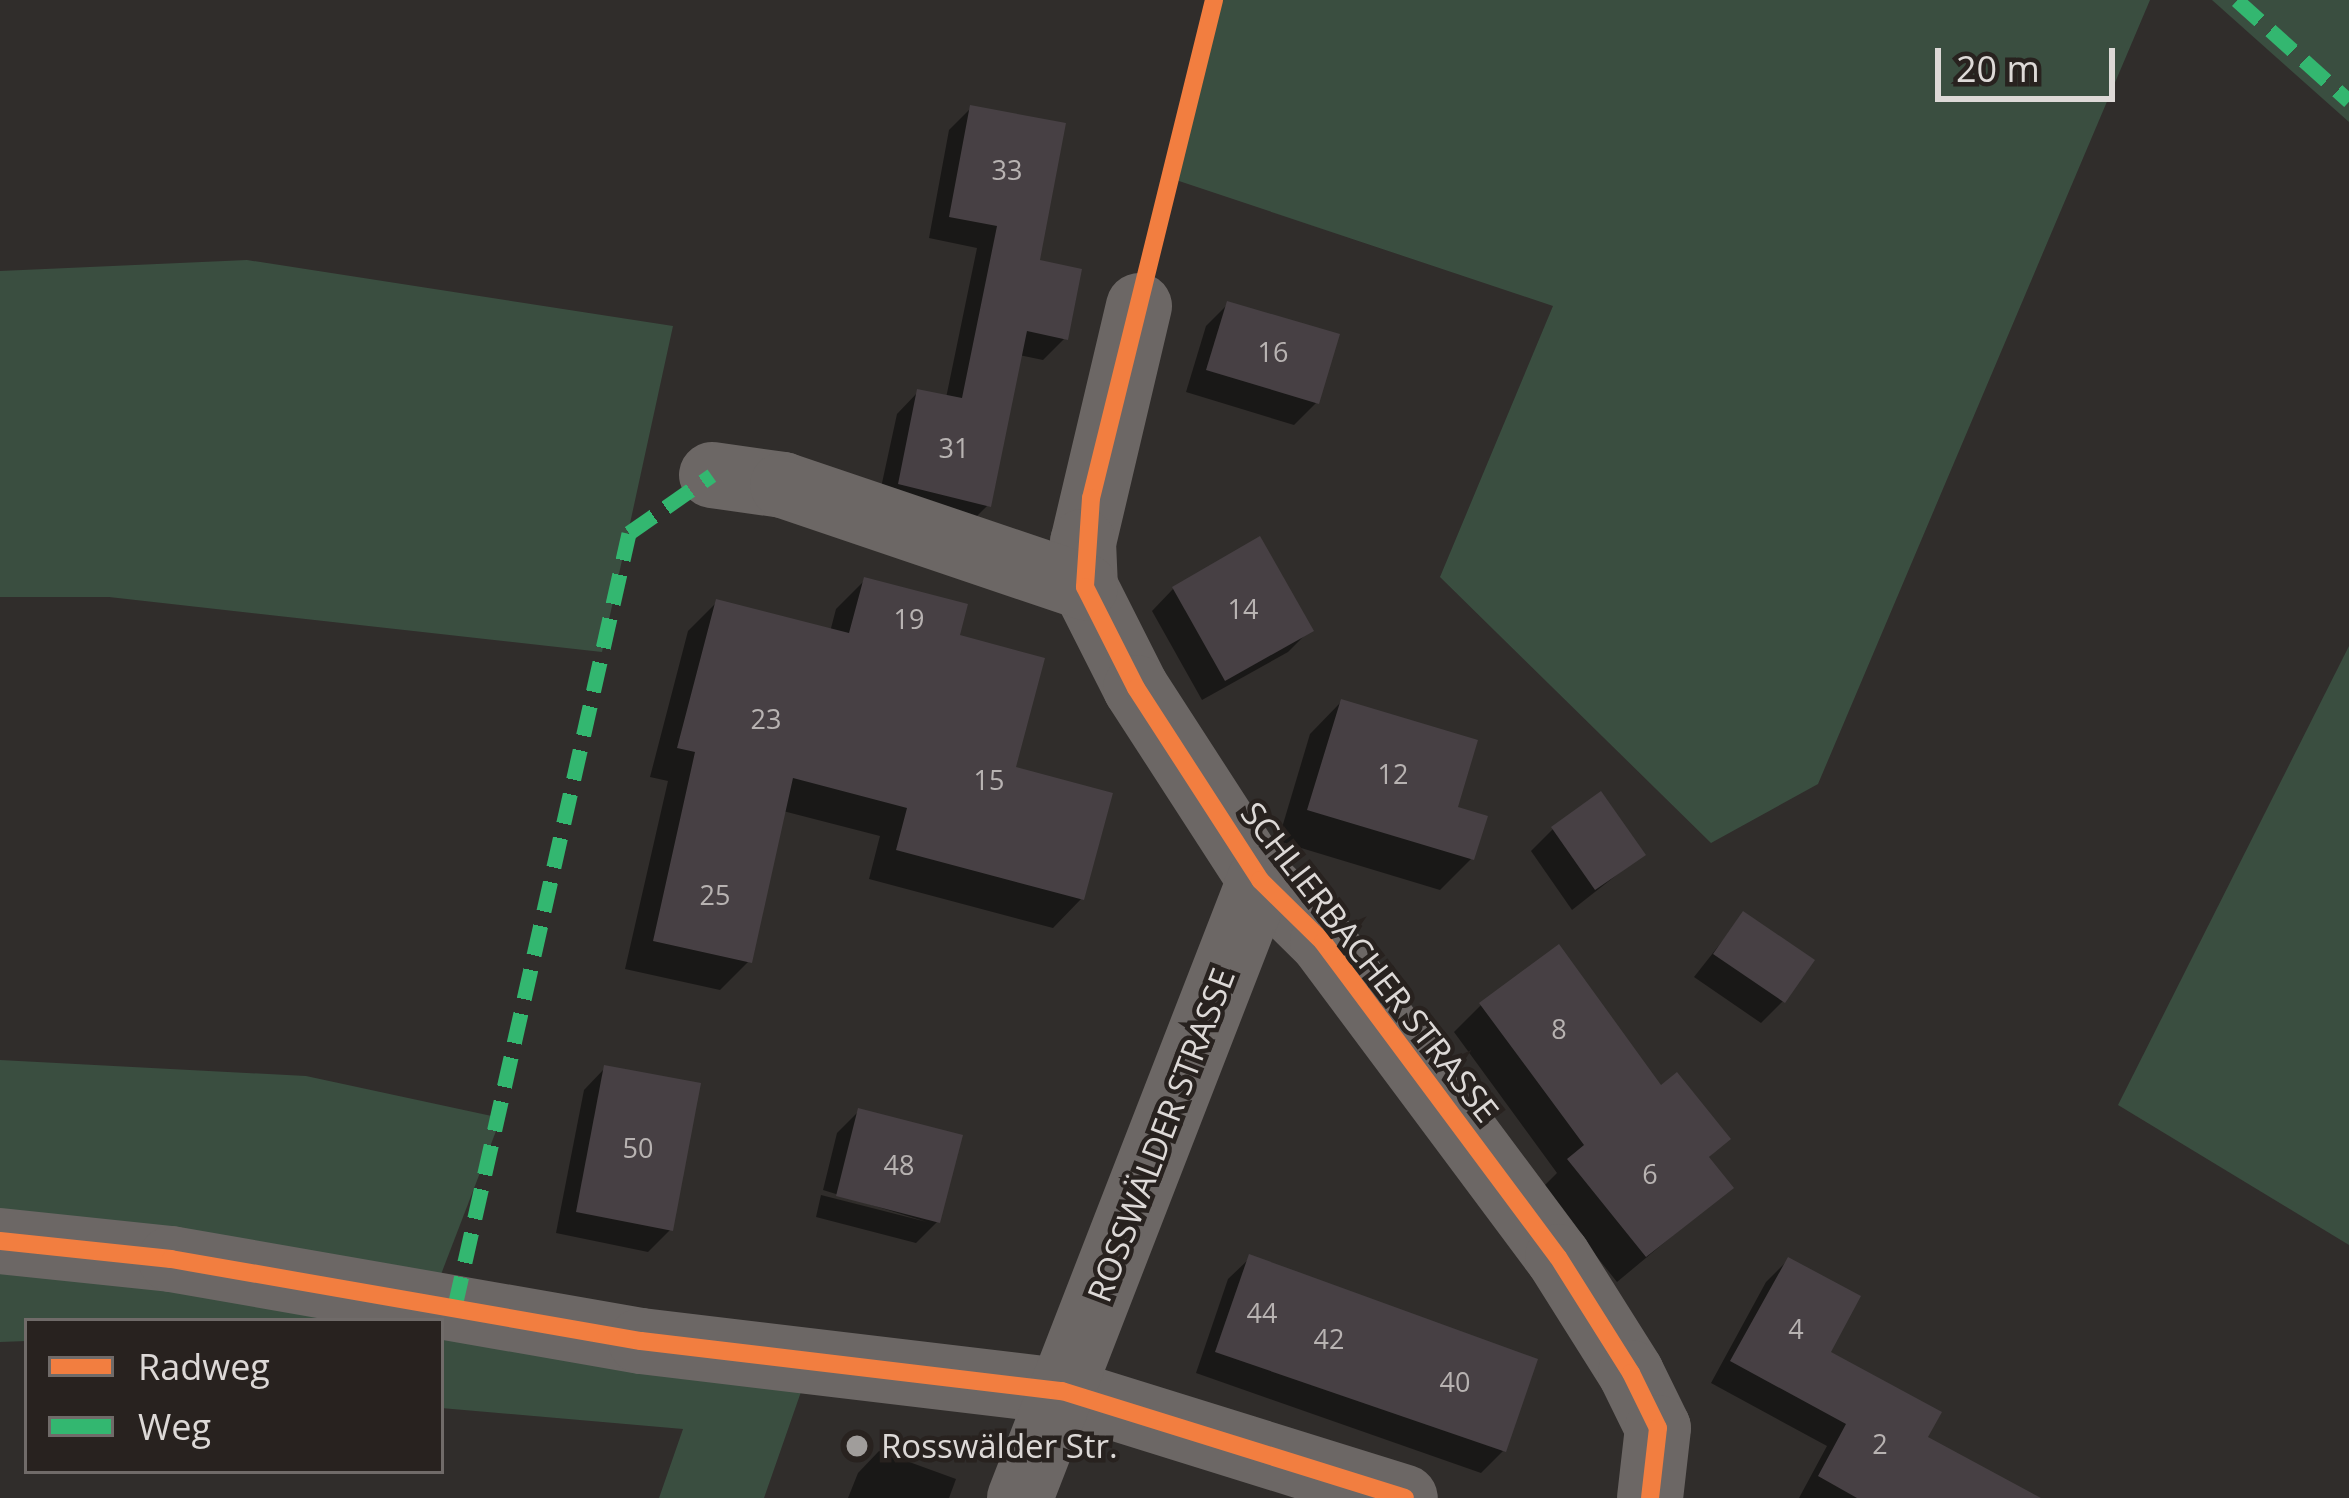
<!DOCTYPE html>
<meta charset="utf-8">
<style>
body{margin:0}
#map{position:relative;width:2349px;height:1498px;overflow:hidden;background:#302d2b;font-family:"Open Sans",sans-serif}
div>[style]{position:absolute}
.green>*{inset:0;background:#3a4e40}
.shadow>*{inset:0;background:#0007}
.building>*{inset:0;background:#474044}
.minor>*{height:66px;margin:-33px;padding:0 33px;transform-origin:33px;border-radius:33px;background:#6c6765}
.quiet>*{height:15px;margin-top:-7.5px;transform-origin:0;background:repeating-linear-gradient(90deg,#33b770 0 30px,transparent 0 45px)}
.cycleway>*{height:18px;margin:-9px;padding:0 9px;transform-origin:9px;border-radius:9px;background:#f27e40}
.dots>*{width:33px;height:33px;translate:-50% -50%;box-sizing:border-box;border:6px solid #28221f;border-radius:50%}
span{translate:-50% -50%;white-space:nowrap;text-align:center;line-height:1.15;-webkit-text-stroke:9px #28221f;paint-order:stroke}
.number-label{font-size:27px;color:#b8b3b2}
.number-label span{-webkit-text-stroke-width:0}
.street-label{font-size:33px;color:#ddd9d7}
.poi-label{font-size:33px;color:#ddd9d7}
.left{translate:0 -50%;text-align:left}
.legend{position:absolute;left:24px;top:1318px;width:420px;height:156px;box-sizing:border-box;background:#28221f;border:3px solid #706b69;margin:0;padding:15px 21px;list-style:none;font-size:36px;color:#ddd9d7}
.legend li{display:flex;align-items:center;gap:24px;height:60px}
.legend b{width:60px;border:3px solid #706b69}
.scale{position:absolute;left:1935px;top:48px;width:180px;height:54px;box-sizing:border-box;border:6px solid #ddd9d7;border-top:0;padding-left:15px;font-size:36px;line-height:42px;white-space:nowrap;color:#ddd9d7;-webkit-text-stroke:9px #28221f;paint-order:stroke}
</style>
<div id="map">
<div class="green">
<div style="clip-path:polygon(1213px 0,2150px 0,1818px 784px,1711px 843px,1440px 577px,1553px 306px,1170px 178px)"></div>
<div style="clip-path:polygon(2212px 0,2349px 0,2349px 122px)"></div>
<div style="clip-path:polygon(247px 260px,673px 326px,602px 652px,109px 597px,0 597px,0 271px)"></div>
<div style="clip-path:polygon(2349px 646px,2349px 1245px,2118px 1105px)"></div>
<div style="clip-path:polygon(0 1060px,306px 1076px,501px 1118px,440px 1277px,0 1218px)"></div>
<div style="clip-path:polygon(0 1269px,39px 1270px,384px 1321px,27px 1321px,27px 1341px,0 1342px)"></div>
<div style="clip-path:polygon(441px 1330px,802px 1389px,764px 1498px,659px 1498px,683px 1429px,441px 1408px)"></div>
</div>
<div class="shadow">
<div style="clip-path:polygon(971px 108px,1065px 338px,1043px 360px,1019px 355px,988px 505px,966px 527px,877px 506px,897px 414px,918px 392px,946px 398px,977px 248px,929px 238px,949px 130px)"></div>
<div style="clip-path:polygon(1228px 304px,1316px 403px,1294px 425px,1186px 392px,1206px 326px)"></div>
<div style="clip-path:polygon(865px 580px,956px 638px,1013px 769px,1082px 898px,1053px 928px,869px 879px,880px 836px,783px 811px,749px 961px,720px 990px,625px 969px,668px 781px,650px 777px,688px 631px,717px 602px,830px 632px,836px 609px)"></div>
<div style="clip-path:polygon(1173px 589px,1310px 630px,1288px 652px,1202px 700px,1152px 611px)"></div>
<div style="clip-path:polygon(1341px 702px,1454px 809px,1472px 858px,1440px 890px,1278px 841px,1310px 734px)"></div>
<div style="clip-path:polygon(1553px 829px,1642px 855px,1572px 910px,1531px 851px)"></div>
<div style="clip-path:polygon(1743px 915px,1783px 1001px,1761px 1023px,1694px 977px)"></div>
<div style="clip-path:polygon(1481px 1005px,1727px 1139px,1707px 1159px,1730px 1188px,1617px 1282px,1542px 1188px,1557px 1173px,1454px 1032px)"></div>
<div style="clip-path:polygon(605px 1068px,670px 1230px,648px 1252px,556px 1233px,584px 1090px)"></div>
<div style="clip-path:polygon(859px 1111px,938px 1221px,916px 1243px,816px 1217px,821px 1195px,927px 1222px,823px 1190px,837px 1133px)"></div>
<div style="clip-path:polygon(1250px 1258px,1503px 1451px,1481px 1473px,1196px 1373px,1228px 1279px)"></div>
<div style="clip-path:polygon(1788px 1260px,1826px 1353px,1924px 1438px,2036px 1498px,1799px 1498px,1827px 1446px,1711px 1383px,1766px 1282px)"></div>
<div style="clip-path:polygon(879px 1451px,956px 1479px,949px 1498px,848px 1498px,858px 1473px)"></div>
</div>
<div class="building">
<div style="clip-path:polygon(970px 105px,1066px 123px,1040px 260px,1082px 269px,1068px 340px,1027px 331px,991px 507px,898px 484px,917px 389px,962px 398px,997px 226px,949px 217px)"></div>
<div style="clip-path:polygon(1227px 301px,1340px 334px,1319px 404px,1206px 370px)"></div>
<div style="clip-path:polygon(1260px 536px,1314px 631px,1225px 681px,1172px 587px)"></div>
<div style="clip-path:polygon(864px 577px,968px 604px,960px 635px,1045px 658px,1016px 767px,1113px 793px,1084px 900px,896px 850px,907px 808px,793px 778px,752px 963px,653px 941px,695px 752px,677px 748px,716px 599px,849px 633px)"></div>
<div style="clip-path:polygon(1341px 699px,1478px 740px,1458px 807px,1488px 816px,1474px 860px,1307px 810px)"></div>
<div style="clip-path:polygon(1601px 791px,1646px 855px,1595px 890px,1551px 827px)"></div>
<div style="clip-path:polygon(1743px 911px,1815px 960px,1785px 1003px,1713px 954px)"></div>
<div style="clip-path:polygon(1559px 944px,1661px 1085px,1677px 1072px,1731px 1139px,1709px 1157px,1734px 1188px,1646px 1257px,1567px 1159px,1584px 1145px,1479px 1003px)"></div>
<div style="clip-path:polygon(604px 1065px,701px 1083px,673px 1231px,576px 1212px)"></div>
<div style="clip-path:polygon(858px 1108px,963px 1135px,940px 1223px,836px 1196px)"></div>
<div style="clip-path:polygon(1249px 1254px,1538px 1359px,1506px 1452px,1215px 1352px)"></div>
<div style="clip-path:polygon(1788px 1257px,1861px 1296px,1831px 1352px,1942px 1412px,1928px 1437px,2041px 1498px,1857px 1498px,1818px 1476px,1846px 1424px,1730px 1361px)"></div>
</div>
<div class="minor">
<div style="left:1139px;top:306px;width:243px;rotate:103.3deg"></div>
<div style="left:1083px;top:542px;width:45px;rotate:87.5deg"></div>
<div style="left:1085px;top:587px;width:113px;rotate:63.2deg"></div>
<div style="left:1136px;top:688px;width:229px;rotate:57.1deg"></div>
<div style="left:1260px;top:880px;width:88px;rotate:44.5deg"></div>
<div style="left:1323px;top:942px;width:393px;rotate:53.3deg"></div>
<div style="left:1558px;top:1257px;width:137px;rotate:57.8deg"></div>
<div style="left:1631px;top:1373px;width:61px;rotate:63.9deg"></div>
<div style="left:1658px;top:1428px;width:70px;rotate:96.5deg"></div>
<div style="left:712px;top:475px;width:72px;rotate:8deg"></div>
<div style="left:783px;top:485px;width:319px;rotate:18.7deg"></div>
<div style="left:0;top:1241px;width:172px;rotate:6deg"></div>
<div style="left:171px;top:1259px;width:477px;rotate:9.9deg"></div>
<div style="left:641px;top:1341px;width:424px;rotate:6.8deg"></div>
<div style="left:1062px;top:1391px;width:359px;rotate:17.3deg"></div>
<div style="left:1020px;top:1498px;width:663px;rotate:-68.78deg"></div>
</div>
<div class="quiet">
<div style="left:2237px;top:0;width:151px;rotate:42deg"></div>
<div style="left:455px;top:1306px;width:792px;rotate:-77.31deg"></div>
<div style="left:629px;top:533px;width:101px;rotate:-34.9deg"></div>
</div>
<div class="cycleway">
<div style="left:1214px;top:0;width:513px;rotate:103.87deg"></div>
<div style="left:1091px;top:498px;width:89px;rotate:93.9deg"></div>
<div style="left:1085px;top:587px;width:113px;rotate:63.2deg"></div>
<div style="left:1136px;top:688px;width:229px;rotate:57.1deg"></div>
<div style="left:1260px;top:880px;width:88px;rotate:44.5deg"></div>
<div style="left:1323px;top:942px;width:393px;rotate:53.3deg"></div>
<div style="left:1558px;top:1257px;width:137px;rotate:57.8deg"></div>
<div style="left:1631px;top:1373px;width:61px;rotate:63.9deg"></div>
<div style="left:1658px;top:1428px;width:70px;rotate:96.5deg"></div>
<div style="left:0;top:1241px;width:172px;rotate:6deg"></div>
<div style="left:171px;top:1259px;width:477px;rotate:9.9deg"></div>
<div style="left:641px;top:1341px;width:424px;rotate:6.8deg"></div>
<div style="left:1062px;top:1391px;width:359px;rotate:17.3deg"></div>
</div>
<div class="dots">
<div style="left:857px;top:1446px;background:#a09d9b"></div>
</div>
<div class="number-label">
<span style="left:1007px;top:170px">33</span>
<span style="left:1273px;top:352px">16</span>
<span style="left:954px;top:448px">31</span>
<span style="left:1243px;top:609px">14</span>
<span style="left:909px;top:619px">19</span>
<span style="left:766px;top:719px">23</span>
<span style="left:1393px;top:774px">12</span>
<span style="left:989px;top:780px">15</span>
<span style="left:715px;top:895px">25</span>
<span style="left:1559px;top:1029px">8</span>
<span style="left:638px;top:1148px">50</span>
<span style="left:899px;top:1165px">48</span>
<span style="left:1650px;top:1174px">6</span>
<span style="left:1262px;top:1313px">44</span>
<span style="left:1796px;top:1329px">4</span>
<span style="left:1329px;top:1339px">42</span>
<span style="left:1455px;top:1382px">40</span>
<span style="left:1880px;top:1444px">2</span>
</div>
<div class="street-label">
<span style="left:1370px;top:962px;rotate:52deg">SCHLIERBACHER STRASSE</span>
<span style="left:1161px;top:1135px;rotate:-69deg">ROSSWÄLDER STRASSE</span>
</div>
<div class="poi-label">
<span class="left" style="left:881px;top:1446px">Rosswälder Str.</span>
</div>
<ul class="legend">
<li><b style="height:15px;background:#f27e40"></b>Radweg</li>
<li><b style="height:15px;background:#33b770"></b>Weg</li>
</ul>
<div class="scale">20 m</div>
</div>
